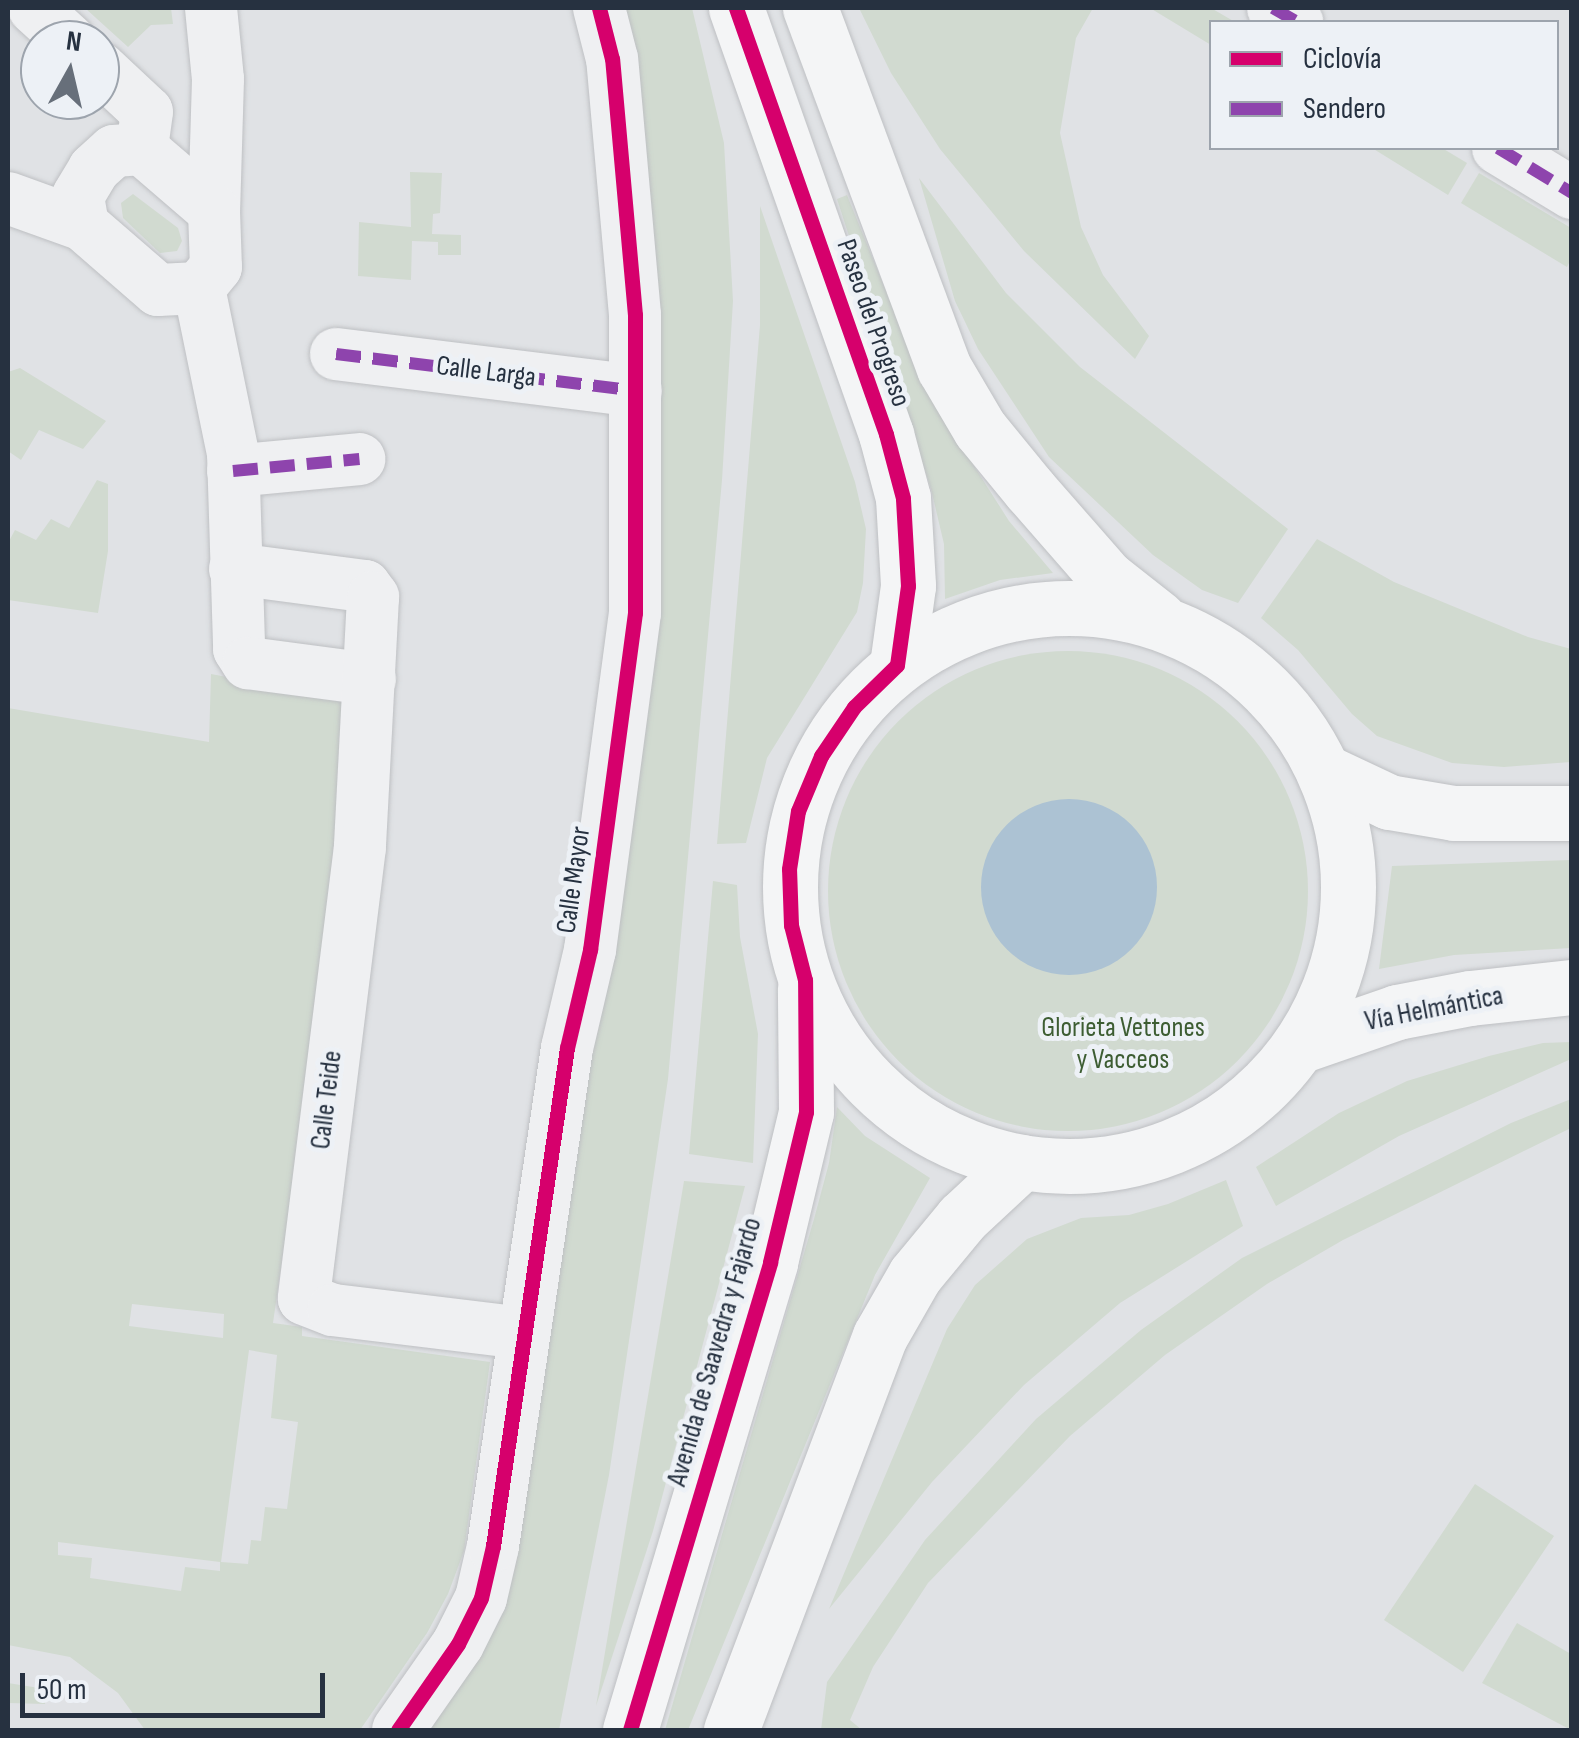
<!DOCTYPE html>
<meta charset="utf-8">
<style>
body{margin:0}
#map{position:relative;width:1579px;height:1738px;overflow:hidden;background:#e0e2e5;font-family:"Sofia Sans Condensed",sans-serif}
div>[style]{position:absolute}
.green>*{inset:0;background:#d1dad0}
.round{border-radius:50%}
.water>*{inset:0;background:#acc2d3}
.roads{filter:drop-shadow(0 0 2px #bec0c3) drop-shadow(0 0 2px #bec0c3)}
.minor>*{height:52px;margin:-26px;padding:0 26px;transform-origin:26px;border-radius:26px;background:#eff0f2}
.highway>*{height:55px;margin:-27.5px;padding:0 27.5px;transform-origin:27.5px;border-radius:27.5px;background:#f4f5f6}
.highway>.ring{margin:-27.5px;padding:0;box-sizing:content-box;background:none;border:55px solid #f4f5f6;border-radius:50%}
.quiet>*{height:12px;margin-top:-6px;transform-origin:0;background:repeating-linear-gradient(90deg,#8e44ad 0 25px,transparent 0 37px)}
.cycleway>*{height:15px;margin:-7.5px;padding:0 7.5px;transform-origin:7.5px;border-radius:7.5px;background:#d6006c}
span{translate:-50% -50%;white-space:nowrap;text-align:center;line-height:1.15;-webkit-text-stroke:10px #edf1f6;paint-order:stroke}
.street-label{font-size:28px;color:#263140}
.park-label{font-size:28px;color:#3d5d32}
.frame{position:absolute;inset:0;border:10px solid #263140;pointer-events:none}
.legend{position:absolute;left:1209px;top:20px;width:350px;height:130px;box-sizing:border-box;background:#edf1f6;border:2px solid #9da4ad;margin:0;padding:12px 18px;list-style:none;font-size:30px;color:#263140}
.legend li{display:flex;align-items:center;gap:20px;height:50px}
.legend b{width:50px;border:2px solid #9da4ad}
.north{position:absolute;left:20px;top:20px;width:100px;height:100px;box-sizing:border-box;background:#edf1f6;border:2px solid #9da4ad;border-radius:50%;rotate:8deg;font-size:28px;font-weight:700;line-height:40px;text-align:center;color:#263140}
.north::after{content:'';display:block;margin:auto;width:35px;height:45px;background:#676f7a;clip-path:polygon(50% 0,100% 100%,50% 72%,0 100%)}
.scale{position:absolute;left:20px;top:1673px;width:305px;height:45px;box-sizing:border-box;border:5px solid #263140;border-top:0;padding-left:12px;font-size:30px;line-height:35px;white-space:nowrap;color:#263140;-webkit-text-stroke:8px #edf1f6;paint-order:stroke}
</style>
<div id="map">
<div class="green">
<div style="clip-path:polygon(85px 8px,171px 8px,173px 24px,151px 25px,128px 47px)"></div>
<div style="clip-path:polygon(625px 8px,692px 8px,724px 143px,733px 301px,722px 480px,668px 1079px,609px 1475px,559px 1730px,428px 1730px,501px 1599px,650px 314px,633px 34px)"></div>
<div style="clip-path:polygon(859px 8px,1093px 8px,1076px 38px,1060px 133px,1081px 227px,1103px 275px,1149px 336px,1135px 359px,1024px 251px,940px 149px,891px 73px)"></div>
<div style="clip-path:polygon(1150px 8px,1211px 8px,1235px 22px,1212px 22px,1211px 45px)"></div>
<div style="clip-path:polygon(1372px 148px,1442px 148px,1467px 163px,1448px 195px)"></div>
<div style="clip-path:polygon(410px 172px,442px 173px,440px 213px,433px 214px,432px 234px,461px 235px,461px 255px,438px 255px,438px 242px,412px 241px,411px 280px,358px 276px,359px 222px,411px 227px)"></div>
<div style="clip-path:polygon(1479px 173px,1571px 228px,1571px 259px,1567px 267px,1461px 203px)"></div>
<div style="clip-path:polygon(919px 178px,1006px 293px,1080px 367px,1288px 529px,1238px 603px,1202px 590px,1153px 555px,1049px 457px,978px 349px,955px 301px)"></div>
<div style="clip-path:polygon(133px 194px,178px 228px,182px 241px,177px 251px,160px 253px,123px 218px,121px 203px)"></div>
<div style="clip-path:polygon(847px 195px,927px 392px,1009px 521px,1053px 573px,1000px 580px,945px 599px,944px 544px,931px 489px,837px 199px)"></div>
<div style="clip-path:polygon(760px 206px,855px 482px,866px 529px,863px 583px,857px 612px,767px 758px,746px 843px,717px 844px,760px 325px)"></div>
<div style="clip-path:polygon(20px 368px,106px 421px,83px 449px,39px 430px,21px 460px,8px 451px,8px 372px)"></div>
<div style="clip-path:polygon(97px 480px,108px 484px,108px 551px,98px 613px,8px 600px,8px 543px,15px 530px,36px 540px,51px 519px,69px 528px)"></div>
<div style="clip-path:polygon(1317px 539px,1394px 582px,1528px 637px,1571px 649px,1571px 762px,1504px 767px,1452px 763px,1377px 736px,1352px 714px,1298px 650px,1261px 618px)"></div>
<div class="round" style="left:828px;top:651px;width:480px;height:480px"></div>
<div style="clip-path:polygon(evenodd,211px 674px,344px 699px,344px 827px,273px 1323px,302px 1327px,302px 1336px,490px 1362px,464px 1551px,448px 1594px,427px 1633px,360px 1730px,145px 1730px,118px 1693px,70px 1657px,8px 1645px,8px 708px,209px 742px,211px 674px,132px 1304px,224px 1314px,223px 1338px,129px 1326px,132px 1304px,211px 674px,249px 1350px,277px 1355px,271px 1418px,298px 1422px,287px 1509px,265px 1507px,261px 1541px,251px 1540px,248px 1564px,221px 1562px,249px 1350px,211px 674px,58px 1542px,220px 1562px,220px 1571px,185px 1567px,181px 1591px,90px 1578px,92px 1558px,58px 1555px,58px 1542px)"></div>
<div style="clip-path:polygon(1571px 860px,1571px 948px,1454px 955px,1379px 969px,1392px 866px)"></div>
<div style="clip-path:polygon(713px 881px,737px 885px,740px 937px,758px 1034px,753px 1163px,689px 1154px)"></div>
<div style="clip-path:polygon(1571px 1042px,1571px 1059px,1399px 1136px,1276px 1206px,1256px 1167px,1339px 1113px,1407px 1081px,1489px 1056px,1543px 1043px)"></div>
<div style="clip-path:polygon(1571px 1099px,1571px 1128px,1343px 1240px,1267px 1284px,1165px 1355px,1070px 1436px,928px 1583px,873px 1667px,850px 1720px,862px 1730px,821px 1730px,827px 1682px,925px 1540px,1036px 1419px,1141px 1330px,1242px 1258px,1511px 1123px)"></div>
<div style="clip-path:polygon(837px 1107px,865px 1136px,930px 1178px,875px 1275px,688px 1730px,665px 1730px,814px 1219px,829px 1163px)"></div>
<div style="clip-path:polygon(1226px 1180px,1243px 1226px,1120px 1303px,1024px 1385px,932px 1482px,829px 1609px,947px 1329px,975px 1285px,1027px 1239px,1081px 1218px,1129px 1215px,1168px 1204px)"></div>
<div style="clip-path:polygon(684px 1181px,745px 1186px,653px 1531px,596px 1706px)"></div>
<div style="clip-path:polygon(1475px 1484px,1554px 1536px,1463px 1672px,1384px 1620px)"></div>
<div style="clip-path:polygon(1517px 1623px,1571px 1654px,1571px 1730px,1482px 1683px)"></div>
<div style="clip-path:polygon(8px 1683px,39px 1688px,46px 1694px,45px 1704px,8px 1703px)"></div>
</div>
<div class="water">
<div class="round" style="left:981px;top:799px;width:176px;height:176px"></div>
</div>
<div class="roads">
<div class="minor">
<div style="left:34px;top:8px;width:47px;rotate:42.4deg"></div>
<div style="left:211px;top:8px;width:71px;rotate:84.4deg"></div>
<div style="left:218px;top:79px;width:132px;rotate:91.7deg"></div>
<div style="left:1273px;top:8px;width:28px;rotate:30deg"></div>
<div style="left:100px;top:68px;width:64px;rotate:43.1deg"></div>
<div style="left:147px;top:112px;width:37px;rotate:98deg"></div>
<div style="left:1498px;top:148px;width:87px;rotate:31.3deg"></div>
<div style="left:142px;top:149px;width:95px;rotate:40.7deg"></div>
<div style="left:214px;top:211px;width:56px;rotate:88deg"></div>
<div style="left:216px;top:267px;width:27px;rotate:129deg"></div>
<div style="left:199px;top:288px;width:41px;rotate:177.2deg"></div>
<div style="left:158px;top:290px;width:99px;rotate:-139.1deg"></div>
<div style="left:83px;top:225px;width:29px;rotate:-100deg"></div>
<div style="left:78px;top:196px;width:31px;rotate:-59deg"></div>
<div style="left:94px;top:169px;width:27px;rotate:-42deg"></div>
<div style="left:114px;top:151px;width:28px;rotate:-4deg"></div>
<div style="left:8px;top:198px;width:80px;rotate:19.8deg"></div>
<div style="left:199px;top:288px;width:168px;rotate:78.4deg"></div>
<div style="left:233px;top:453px;width:196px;rotate:88.2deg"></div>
<div style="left:239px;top:649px;width:17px;rotate:57deg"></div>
<div style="left:248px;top:663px;width:123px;rotate:7.5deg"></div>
<div style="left:336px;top:354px;width:302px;rotate:7deg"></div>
<div style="left:233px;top:471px;width:127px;rotate:-5.4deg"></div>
<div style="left:235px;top:569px;width:131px;rotate:7.5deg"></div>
<div style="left:365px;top:586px;width:14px;rotate:54deg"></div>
<div style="left:373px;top:597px;width:250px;rotate:93deg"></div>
<div style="left:360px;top:847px;width:455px;rotate:97.1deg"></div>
<div style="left:304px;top:1299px;width:31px;rotate:21deg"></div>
<div style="left:333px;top:1310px;width:191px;rotate:6.9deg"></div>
<div style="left:398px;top:1730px;width:105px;rotate:-55.1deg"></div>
<div style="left:458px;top:1644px;width:51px;rotate:-63.4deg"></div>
<div style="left:481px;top:1598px;width:53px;rotate:-77deg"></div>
<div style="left:493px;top:1546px;width:503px;rotate:-81.55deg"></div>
<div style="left:567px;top:1048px;width:101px;rotate:-76.8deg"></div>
<div style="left:590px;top:950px;width:340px;rotate:-82.4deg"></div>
<div style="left:635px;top:613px;width:298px;rotate:-90deg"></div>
<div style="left:635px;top:315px;width:257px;rotate:-95.1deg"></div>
<div style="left:612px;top:59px;width:53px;rotate:-104.3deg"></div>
</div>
<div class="highway">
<div style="left:736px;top:8px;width:452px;rotate:70.6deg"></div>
<div style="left:886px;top:434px;width:66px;rotate:75.1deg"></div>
<div style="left:903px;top:498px;width:88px;rotate:86.7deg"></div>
<div style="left:908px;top:586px;width:80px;rotate:97.9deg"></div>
<div style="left:810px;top:8px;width:384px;rotate:69.6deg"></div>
<div style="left:944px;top:368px;width:71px;rotate:59.5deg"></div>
<div style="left:980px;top:429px;width:79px;rotate:50.7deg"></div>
<div style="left:1030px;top:490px;width:117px;rotate:48.8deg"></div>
<div style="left:1107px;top:578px;width:65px;rotate:38.1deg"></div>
<div class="ring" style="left:790px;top:608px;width:503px;height:503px"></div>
<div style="left:1325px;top:772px;width:71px;rotate:25.1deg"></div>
<div style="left:1389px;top:802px;width:66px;rotate:9.6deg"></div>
<div style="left:1454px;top:813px;width:118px"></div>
<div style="left:1299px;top:1046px;width:104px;rotate:-19.1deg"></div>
<div style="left:1397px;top:1012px;width:74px;rotate:-10.9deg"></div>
<div style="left:1470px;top:998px;width:103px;rotate:-6.2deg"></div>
<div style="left:630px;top:1730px;width:488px;rotate:-73.3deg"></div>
<div style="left:770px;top:1262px;width:154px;rotate:-76.5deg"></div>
<div style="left:806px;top:1112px;width:124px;rotate:-90.5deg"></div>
<div style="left:731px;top:1730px;width:421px;rotate:-69.3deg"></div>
<div style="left:880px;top:1336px;width:70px;rotate:-60.2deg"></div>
<div style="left:915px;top:1275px;width:74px;rotate:-50.5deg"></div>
<div style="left:962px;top:1218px;width:82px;rotate:-43deg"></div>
</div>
</div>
<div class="quiet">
<div style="left:1273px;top:8px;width:28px;rotate:30deg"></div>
<div style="left:1498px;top:148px;width:87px;rotate:31.3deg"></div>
<div style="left:336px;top:354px;width:302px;rotate:7deg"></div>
<div style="left:233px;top:471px;width:127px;rotate:-5.4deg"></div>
</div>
<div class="cycleway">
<div style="left:398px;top:1730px;width:105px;rotate:-55.1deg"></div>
<div style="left:458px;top:1644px;width:51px;rotate:-63.4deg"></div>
<div style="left:481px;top:1598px;width:53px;rotate:-77deg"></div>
<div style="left:493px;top:1546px;width:503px;rotate:-81.55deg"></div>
<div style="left:567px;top:1048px;width:101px;rotate:-76.8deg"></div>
<div style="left:590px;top:950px;width:340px;rotate:-82.4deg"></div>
<div style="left:635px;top:613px;width:298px;rotate:-90deg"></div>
<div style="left:635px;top:315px;width:257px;rotate:-95.1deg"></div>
<div style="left:612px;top:59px;width:53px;rotate:-104.3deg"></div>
<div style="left:630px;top:1730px;width:488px;rotate:-73.3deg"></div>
<div style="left:770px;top:1262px;width:154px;rotate:-76.5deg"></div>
<div style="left:806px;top:1112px;width:132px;rotate:-90.4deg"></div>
<div style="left:805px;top:980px;width:57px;rotate:-104.3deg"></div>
<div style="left:791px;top:925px;width:56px;rotate:-92deg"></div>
<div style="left:789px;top:869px;width:59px;rotate:-81.2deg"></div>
<div style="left:798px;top:811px;width:60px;rotate:-67.3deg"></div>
<div style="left:821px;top:756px;width:59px;rotate:-56deg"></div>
<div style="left:854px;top:707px;width:60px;rotate:-44.3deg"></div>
<div style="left:897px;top:665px;width:80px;rotate:-82.1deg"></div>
<div style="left:908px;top:586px;width:88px;rotate:-93.3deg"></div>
<div style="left:903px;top:498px;width:66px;rotate:-104.9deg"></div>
<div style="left:886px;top:434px;width:452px;rotate:-109.4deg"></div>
</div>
<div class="street-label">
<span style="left:873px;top:323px;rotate:71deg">Paseo del Progreso</span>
<span style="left:486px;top:372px;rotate:7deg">Calle Larga</span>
<span style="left:574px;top:880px;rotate:-82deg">Calle Mayor</span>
<span style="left:1434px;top:1009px;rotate:-11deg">Vía Helmántica</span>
<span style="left:327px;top:1100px;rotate:-83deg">Calle Teide</span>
<span style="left:715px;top:1352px;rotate:-74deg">Avenida de Saavedra y Fajardo</span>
</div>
<div class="park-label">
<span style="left:1123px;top:1044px">Glorieta Vettones<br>y Vacceos</span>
</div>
<div class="frame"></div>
<ul class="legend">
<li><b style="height:12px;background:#d6006c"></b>Ciclovía</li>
<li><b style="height:12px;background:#8e44ad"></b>Sendero</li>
</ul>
<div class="north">N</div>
<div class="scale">50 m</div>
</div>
